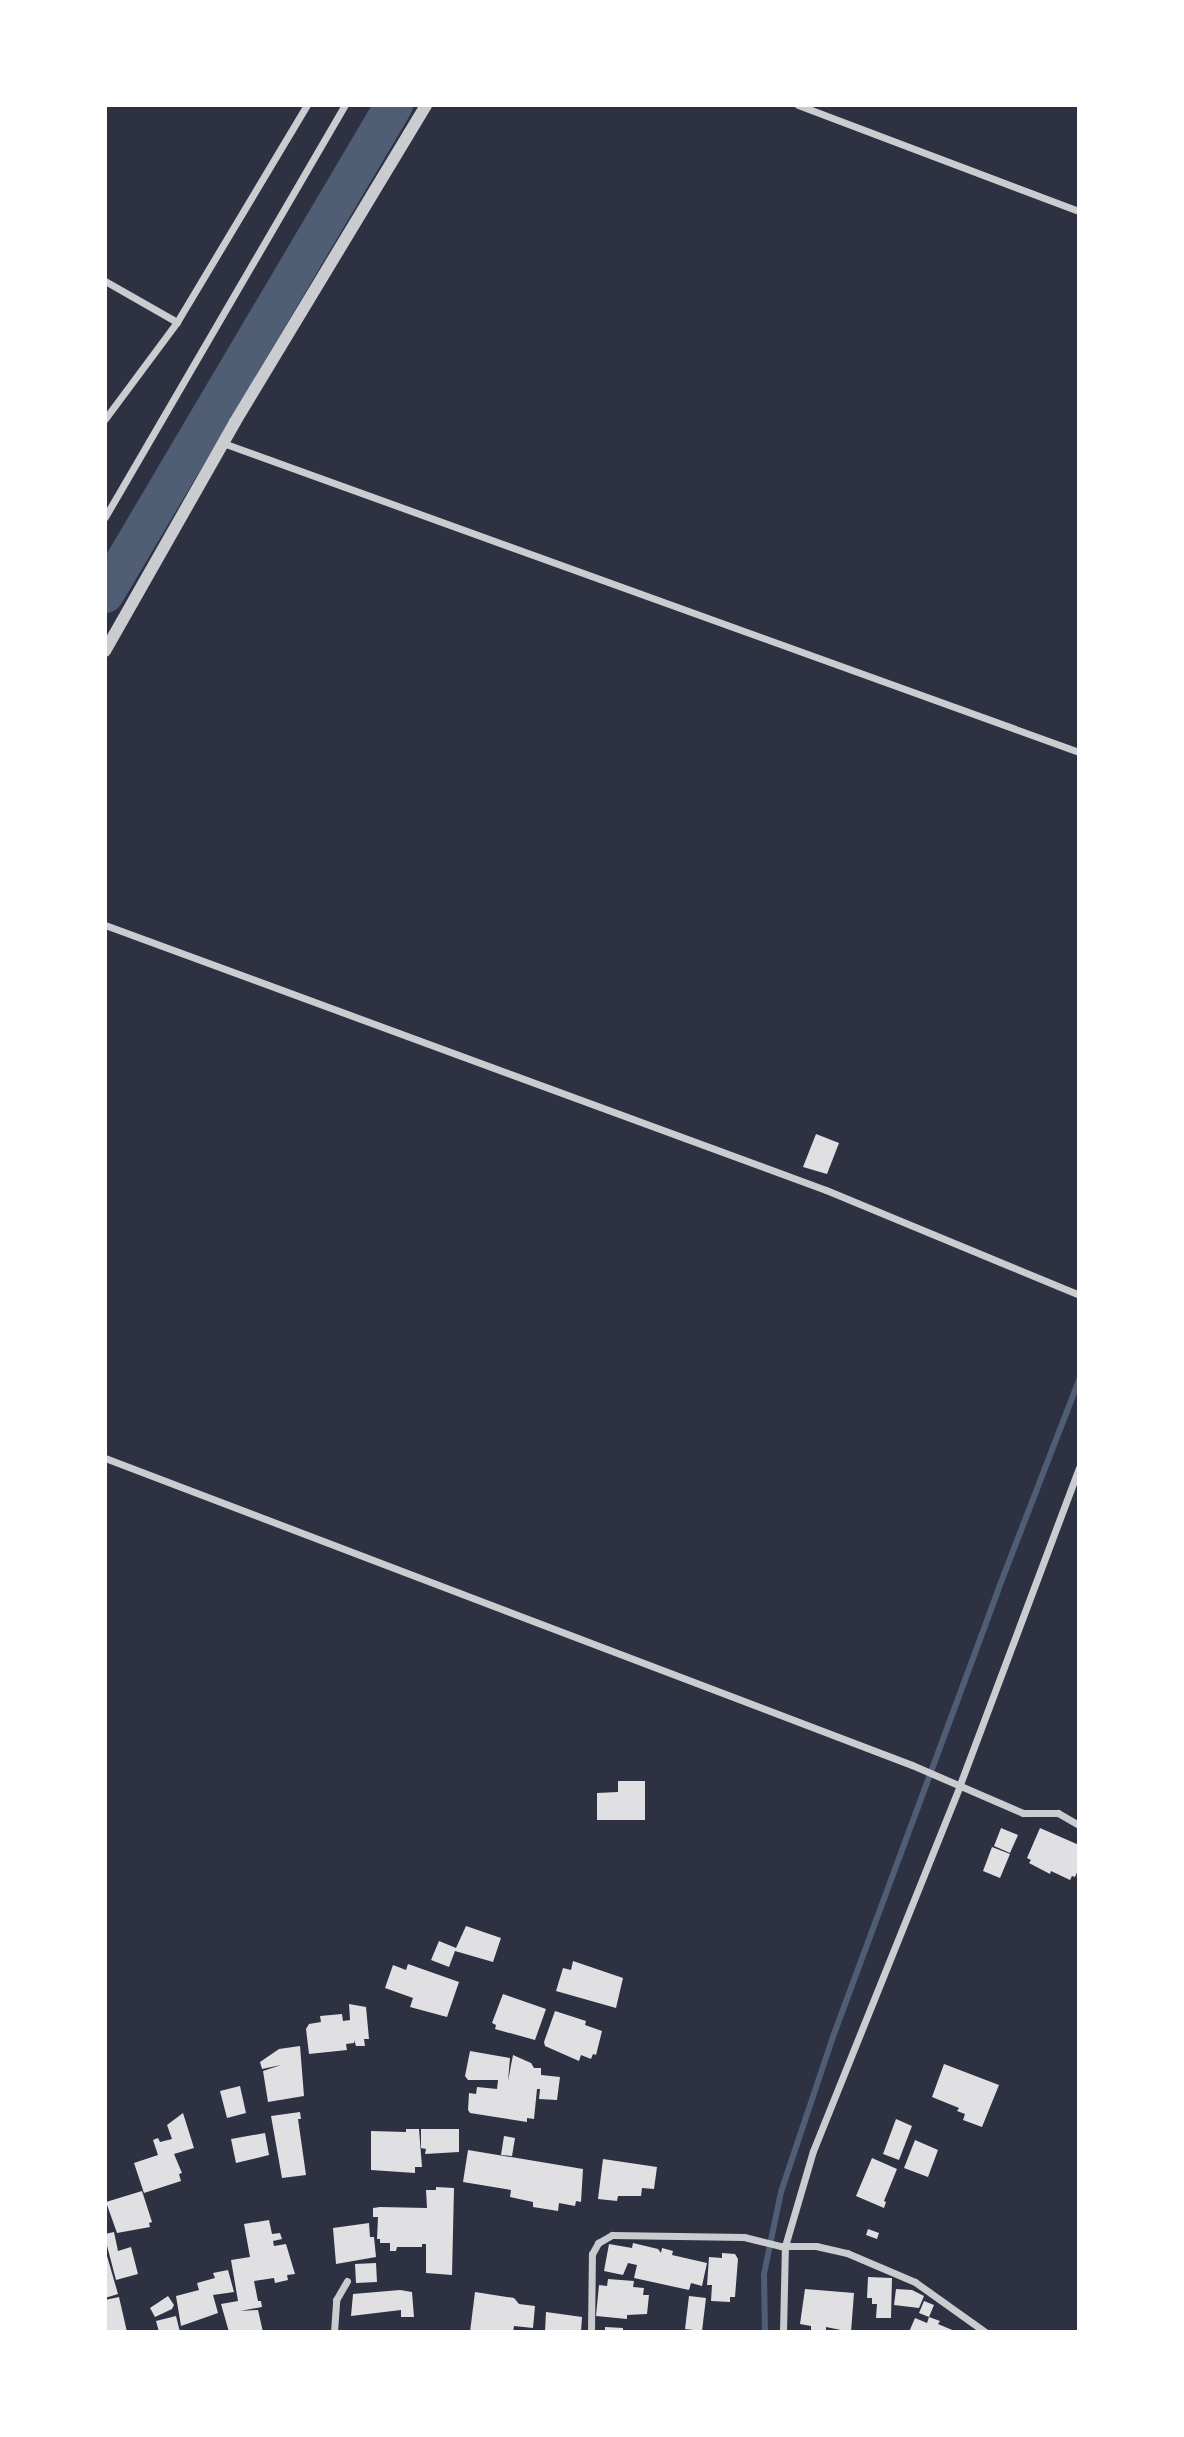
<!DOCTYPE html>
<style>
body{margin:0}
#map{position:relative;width:1184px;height:2437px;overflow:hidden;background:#2d3142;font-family:Spectral,serif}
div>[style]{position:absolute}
.stream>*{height:6px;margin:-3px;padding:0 3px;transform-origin:3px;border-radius:3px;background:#4f5d75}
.river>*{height:38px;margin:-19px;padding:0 19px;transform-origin:19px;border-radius:19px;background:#4f5d75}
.building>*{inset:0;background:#e0e0e3}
.minor>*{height:7px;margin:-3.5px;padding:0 3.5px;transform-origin:3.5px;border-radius:3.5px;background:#caccd0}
.tertiary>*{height:12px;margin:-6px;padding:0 6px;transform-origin:6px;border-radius:6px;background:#caccd0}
span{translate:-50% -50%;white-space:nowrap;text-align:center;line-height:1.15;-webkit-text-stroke:7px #fff;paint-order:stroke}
.frame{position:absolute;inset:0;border:107px solid #fff;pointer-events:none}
</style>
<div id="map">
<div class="stream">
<div style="left:765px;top:2332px;width:58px;rotate:-91deg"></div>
<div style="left:764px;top:2274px;width:84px;rotate:-78.3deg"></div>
<div style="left:781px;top:2192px;width:167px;rotate:-71.5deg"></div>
<div style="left:834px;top:2034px;width:473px;rotate:-69.7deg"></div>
<div style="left:998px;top:1590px;width:225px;rotate:-68.9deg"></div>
</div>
<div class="river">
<div style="left:105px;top:594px;width:568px;rotate:-59.42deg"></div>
</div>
<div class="building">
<div style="clip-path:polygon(816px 1134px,839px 1143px,827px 1174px,803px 1167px)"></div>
<div style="clip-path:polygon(618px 1781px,645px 1781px,645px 1820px,597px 1820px,597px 1793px,618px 1792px)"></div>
<div style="clip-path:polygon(1001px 1828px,1018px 1835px,1010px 1853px,994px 1846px)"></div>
<div style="clip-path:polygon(1040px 1828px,1079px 1845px,1079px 1868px,1075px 1877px,1072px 1876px,1070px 1880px,1051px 1871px,1050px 1874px,1029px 1863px,1031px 1860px,1027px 1858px)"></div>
<div style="clip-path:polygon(992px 1847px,1010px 1854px,1000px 1878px,983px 1871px)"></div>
<div style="clip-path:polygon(466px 1926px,501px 1938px,493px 1962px,455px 1951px,449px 1967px,431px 1960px,439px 1941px,456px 1948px)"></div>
<div style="clip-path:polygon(573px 1961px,623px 1978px,616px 2008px,556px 1991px,563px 1968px,571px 1970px)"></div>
<div style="clip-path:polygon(408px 1964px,459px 1982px,447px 2017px,410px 2007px,413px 1998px,385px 1988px,393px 1965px,406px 1970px)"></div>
<div style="clip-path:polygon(503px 1994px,546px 2009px,535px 2040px,495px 2029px,496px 2025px,492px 2023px)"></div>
<div style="clip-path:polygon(349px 2004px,366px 2007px,369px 2039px,364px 2039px,365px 2046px,356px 2046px,354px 2040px,354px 2043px,346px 2044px,347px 2050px,309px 2054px,306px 2029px,309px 2024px,321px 2022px,320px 2016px,342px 2014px,343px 2021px,350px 2020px)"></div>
<div style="clip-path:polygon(555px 2011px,586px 2021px,585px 2025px,602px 2031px,596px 2055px,593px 2054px,591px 2059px,581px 2055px,579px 2061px,545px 2046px,544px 2042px)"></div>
<div style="clip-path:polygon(300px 2046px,304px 2096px,268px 2102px,263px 2071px,281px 2065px,262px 2069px,260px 2062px,279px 2049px)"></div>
<div style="clip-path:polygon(470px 2051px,510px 2058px,508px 2081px,513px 2055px,531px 2063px,534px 2068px,541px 2068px,541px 2075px,560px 2077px,557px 2100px,539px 2099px,540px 2089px,537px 2089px,534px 2119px,527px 2118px,527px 2122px,470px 2113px,468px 2110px,469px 2093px,476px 2094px,477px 2087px,497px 2089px,498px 2080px,468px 2080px,465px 2076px)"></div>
<div style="clip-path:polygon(944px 2064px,999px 2085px,982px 2127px,963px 2120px,965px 2114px,957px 2111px,959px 2108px,932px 2097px)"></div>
<div style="clip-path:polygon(240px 2086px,246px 2113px,227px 2118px,220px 2091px)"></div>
<div style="clip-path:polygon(300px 2112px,301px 2119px,298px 2119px,306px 2175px,282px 2178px,271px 2116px)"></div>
<div style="clip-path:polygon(183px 2113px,194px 2148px,174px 2154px,182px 2173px,179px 2174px,181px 2181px,144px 2193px,134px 2163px,158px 2155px,153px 2140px,158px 2138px,160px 2142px,172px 2139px,167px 2125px)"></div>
<div style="clip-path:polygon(896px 2119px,912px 2126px,899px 2160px,883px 2154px)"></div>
<div style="clip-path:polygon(406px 2129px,419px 2129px,422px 2167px,415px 2167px,415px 2173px,371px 2170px,371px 2131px,406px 2132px)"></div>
<div style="clip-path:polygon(421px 2129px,459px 2129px,459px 2152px,425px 2154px,426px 2149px,421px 2148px)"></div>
<div style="clip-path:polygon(265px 2133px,269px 2155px,236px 2163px,231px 2139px)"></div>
<div style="clip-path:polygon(504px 2136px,515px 2138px,512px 2156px,501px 2155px)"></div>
<div style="clip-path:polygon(915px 2140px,938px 2150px,928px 2177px,904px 2168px)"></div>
<div style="clip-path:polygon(468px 2150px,583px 2169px,581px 2202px,576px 2201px,575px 2206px,559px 2203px,558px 2211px,533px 2207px,533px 2202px,510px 2197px,511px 2190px,463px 2182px)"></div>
<div style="clip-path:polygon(872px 2158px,897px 2169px,884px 2201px,886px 2202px,884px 2208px,856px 2196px)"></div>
<div style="clip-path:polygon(603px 2159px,657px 2167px,654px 2189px,642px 2188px,641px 2196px,618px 2196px,617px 2201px,598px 2199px)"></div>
<div style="clip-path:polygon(436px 2187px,454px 2188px,452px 2275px,426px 2273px,426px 2244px,422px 2244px,422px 2247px,397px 2247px,396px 2251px,390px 2251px,390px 2243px,380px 2243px,380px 2239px,377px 2239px,378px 2217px,373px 2217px,373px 2208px,380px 2207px,427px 2208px,426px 2190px,436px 2190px)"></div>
<div style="clip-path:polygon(142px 2191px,152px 2222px,149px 2223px,150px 2227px,117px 2233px,106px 2202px)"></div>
<div style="clip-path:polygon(269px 2220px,272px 2234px,280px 2233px,282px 2239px,273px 2241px,274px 2246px,286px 2244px,295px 2274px,287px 2275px,288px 2280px,275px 2283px,274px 2278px,254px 2281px,258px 2301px,261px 2301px,262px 2307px,240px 2311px,258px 2310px,263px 2332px,229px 2332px,221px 2304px,238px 2301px,231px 2260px,250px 2257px,244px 2224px)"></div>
<div style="clip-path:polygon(369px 2223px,370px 2237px,374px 2237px,376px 2257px,336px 2264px,333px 2228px)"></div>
<div style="clip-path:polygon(868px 2229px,879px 2233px,877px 2239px,866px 2235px)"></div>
<div style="clip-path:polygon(114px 2232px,118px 2251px,131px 2247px,138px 2274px,116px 2280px,105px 2238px,105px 2234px)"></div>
<div style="clip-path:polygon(633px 2243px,658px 2249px,661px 2253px,662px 2248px,673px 2251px,672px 2255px,707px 2263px,702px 2286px,691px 2283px,689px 2290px,634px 2278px,637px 2265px,628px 2263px,623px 2275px,604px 2271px,609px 2244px,632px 2248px)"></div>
<div style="clip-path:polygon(105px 2249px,118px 2294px,105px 2298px)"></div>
<div style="clip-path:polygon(722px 2253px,735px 2254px,738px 2259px,735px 2297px,730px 2297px,730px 2302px,711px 2301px,712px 2285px,707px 2285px,709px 2257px,722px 2258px)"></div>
<div style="clip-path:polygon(376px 2263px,377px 2282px,356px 2283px,355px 2264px)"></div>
<div style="clip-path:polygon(228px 2270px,234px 2292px,213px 2295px,218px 2313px,181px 2326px,176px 2296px,199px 2290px,197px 2283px,215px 2278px,213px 2273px)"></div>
<div style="clip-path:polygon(868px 2277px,892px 2278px,891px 2318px,876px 2318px,877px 2304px,872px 2304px,872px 2298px,867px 2298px)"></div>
<div style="clip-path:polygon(608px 2279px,634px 2281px,633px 2287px,644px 2288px,643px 2295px,649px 2295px,647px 2314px,627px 2315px,627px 2319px,596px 2316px,599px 2285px,607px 2286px)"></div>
<div style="clip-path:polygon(805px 2289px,854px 2293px,851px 2332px,826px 2327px,826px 2331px,811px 2330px,811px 2326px,800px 2324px)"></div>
<div style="clip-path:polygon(896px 2289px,912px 2290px,924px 2296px,919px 2308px,894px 2305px)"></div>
<div style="clip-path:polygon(400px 2290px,412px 2292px,414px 2317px,401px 2317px,401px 2310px,351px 2316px,353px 2294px)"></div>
<div style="clip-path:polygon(475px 2292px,514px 2298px,519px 2304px,535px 2306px,533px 2328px,514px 2326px,513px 2332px,470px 2332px)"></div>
<div style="clip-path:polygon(168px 2296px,174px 2305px,172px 2309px,155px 2317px,150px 2308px)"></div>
<div style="clip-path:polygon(689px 2296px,706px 2298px,702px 2331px,685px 2329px)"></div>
<div style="clip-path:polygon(119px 2297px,127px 2332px,105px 2332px,105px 2300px)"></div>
<div style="clip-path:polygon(924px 2301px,934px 2305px,929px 2317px,919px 2313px)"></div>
<div style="clip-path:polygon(546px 2312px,582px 2317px,581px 2332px,545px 2332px)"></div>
<div style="clip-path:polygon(176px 2316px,180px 2332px,159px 2332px,156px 2321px)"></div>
<div style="clip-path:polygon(929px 2317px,940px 2321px,938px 2324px,957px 2332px,909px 2332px,915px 2318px,927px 2323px)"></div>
<div style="clip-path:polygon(605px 2327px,623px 2328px,623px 2332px,605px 2332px)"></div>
</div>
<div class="minor">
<div style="left:798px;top:105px;width:300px;rotate:20.7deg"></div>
<div style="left:105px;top:281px;width:83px;rotate:29.7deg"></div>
<div style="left:105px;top:419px;width:121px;rotate:-53.4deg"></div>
<div style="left:177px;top:322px;width:253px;rotate:-59.1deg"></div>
<div style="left:223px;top:443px;width:910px;rotate:19.85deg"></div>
<div style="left:105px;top:517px;width:477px;rotate:-59.8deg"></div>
<div style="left:105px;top:925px;width:768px;rotate:20.18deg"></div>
<div style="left:826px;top:1190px;width:274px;rotate:22.5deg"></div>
<div style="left:105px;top:1458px;width:863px;rotate:20.83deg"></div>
<div style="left:912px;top:1765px;width:121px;rotate:23.4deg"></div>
<div style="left:1023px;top:1813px;width:35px"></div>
<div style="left:1058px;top:1813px;width:24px;rotate:30deg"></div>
<div style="left:334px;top:2332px;width:32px;rotate:-86deg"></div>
<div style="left:336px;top:2300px;width:22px;rotate:-60deg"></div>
<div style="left:591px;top:2332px;width:78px;rotate:-89.3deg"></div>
<div style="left:592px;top:2254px;width:13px;rotate:-61deg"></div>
<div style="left:598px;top:2243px;width:16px;rotate:-30deg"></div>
<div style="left:612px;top:2235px;width:132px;rotate:0.9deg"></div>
<div style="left:744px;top:2237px;width:38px;rotate:14deg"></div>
<div style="left:781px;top:2246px;width:35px"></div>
<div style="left:816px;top:2246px;width:32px;rotate:13deg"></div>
<div style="left:847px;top:2253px;width:74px;rotate:23.1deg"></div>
<div style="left:915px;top:2282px;width:86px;rotate:35.5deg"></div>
<div style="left:783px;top:2332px;width:86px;rotate:-88.7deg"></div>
<div style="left:785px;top:2246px;width:99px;rotate:-73.6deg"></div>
<div style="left:813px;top:2151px;width:392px;rotate:-68.1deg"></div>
<div style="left:959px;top:1787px;width:341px;rotate:-69.4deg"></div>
</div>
<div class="tertiary">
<div style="left:105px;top:651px;width:263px;rotate:-60.4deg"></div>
<div style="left:235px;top:422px;width:370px;rotate:-58.9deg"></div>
</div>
<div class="frame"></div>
</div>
